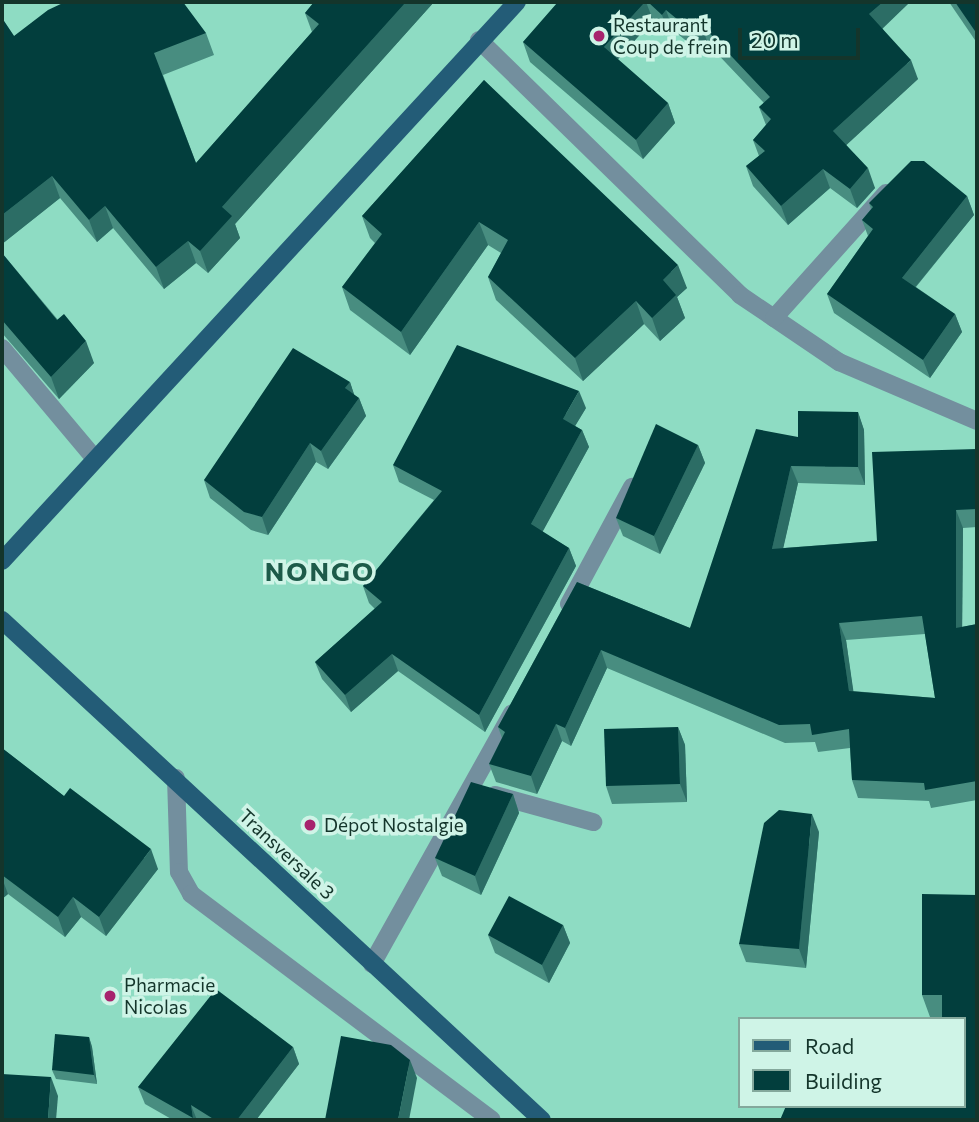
<!DOCTYPE html>
<meta charset="utf-8">
<style>
body{margin:0}
#map{position:relative;width:979px;height:1122px;overflow:hidden;background:#8edcc3;font-family:Commissioner,sans-serif}
div>[style]{position:absolute}
.minor>*{height:18px;margin:-9px;padding:0 9px;transform-origin:9px;border-radius:9px;background:#738f9e}
.major>*{height:18px;margin:-9px;padding:0 9px;transform-origin:9px;border-radius:9px;background:#235c77}
.wall>*{inset:0;background:#488d80}
.shaded-wall>*{inset:0;background:#2c6d65}
.building>*{inset:0;background:#023e3d}
.dots>*{width:19px;height:19px;translate:-50% -50%;box-sizing:border-box;border:4px solid #cff4e7;border-radius:50%}
span{translate:-50% -50%;white-space:nowrap;text-align:center;line-height:1.15;-webkit-text-stroke:7px #cff4e7;paint-order:stroke}
.poi-label{font-size:19px;color:#14352b}
.left{translate:0 -50%;text-align:left}
.street-label{font-size:19px;color:#14352b}
.district-label{font-size:26px;color:#1d5a49;font-weight:700;letter-spacing:2px}
.frame{position:absolute;inset:0;border:4px solid #14352b;pointer-events:none}
.legend{position:absolute;left:738px;top:1017px;width:228px;height:91px;box-sizing:border-box;background:#cff4e7;border:2px solid #84a89c;margin:0;padding:9px 12px;list-style:none;font-size:21px;color:#14352b}
.legend li{display:flex;align-items:center;gap:14px;height:35px}
.legend b{width:35px;border:2px solid #84a89c}
.scale{position:absolute;left:738px;top:28px;width:122px;height:32px;box-sizing:border-box;border:4px solid #14352b;border-top:0;padding-left:9px;font-size:21px;line-height:24px;white-space:nowrap;color:#14352b;-webkit-text-stroke:5px #cff4e7;paint-order:stroke}
</style>
<div id="map">
<div class="minor">
<div style="left:479px;top:40px;width:365px;rotate:44.3deg"></div>
<div style="left:740px;top:295px;width:120px;rotate:34.1deg"></div>
<div style="left:839px;top:362px;width:150px;rotate:23.1deg"></div>
<div style="left:774px;top:318px;width:168px;rotate:-48.1deg"></div>
<div style="left:2px;top:348px;width:145px;rotate:50deg"></div>
<div style="left:569px;top:604px;width:133px;rotate:-61.7deg"></div>
<div style="left:176px;top:778px;width:94px;rotate:88.2deg"></div>
<div style="left:179px;top:872px;width:25px;rotate:61deg"></div>
<div style="left:191px;top:894px;width:376px;rotate:36.9deg"></div>
<div style="left:495px;top:795px;width:102px;rotate:15.4deg"></div>
<div style="left:372px;top:964px;width:287px;rotate:-60.8deg"></div>
</div>
<div class="major">
<div style="left:2px;top:561px;width:760px;rotate:-47.35deg"></div>
<div style="left:2px;top:620px;width:736px;rotate:42.8deg"></div>
</div>
<div class="wall">
<div style="clip-path:polygon(314px 2px,434px 2px,235px 224px,240px 238px,208px 273px,196px 263px,164px 289px,113px 228px,97px 242px,60px 198px,2px 244px,2px 18px,14px 36px,206px 33px,214px 55px,163px 75px,196px 163px,312px 32px,305px 13px)"></div>
<div style="clip-path:polygon(558px 2px,910px 2px,882px 28px,918px 79px,846px 145px,875px 188px,857px 208px,830px 188px,788px 225px,753px 186px,746px 166px,759px 156px,753px 140px,766px 125px,759px 107px,764px 103px,708px 44px,701px 53px,673px 30px,669px 34px,653px 20px,618px 59px,668px 103px,675px 123px,643px 159px,530px 62px,523px 42px)"></div>
<div style="clip-path:polygon(949px 2px,977px 2px,977px 43px)"></div>
<div style="clip-path:polygon(484px 80px,687px 288px,677px 297px,685px 318px,660px 341px,644px 324px,583px 381px,496px 300px,488px 277px,501px 253px,488px 245px,410px 355px,350px 310px,342px 287px,375px 243px,370px 238px,362px 216px)"></div>
<div style="clip-path:polygon(967px 196px,974px 215px,916px 287px,955px 314px,962px 332px,930px 378px,834px 313px,827px 294px,868px 236px,862px 220px,871px 209px,869px 203px)"></div>
<div style="clip-path:polygon(2px 253px,94px 363px,59px 399px,2px 333px)"></div>
<div style="clip-path:polygon(350px 382px,354px 395px,359px 398px,366px 416px,328px 469px,316px 462px,268px 535px,251px 530px,210px 498px,204px 480px)"></div>
<div style="clip-path:polygon(586px 408px,575px 426px,582px 430px,589px 447px,542px 532px,569px 548px,576px 566px,485px 732px,398px 671px,351px 712px,322px 679px,315px 662px,375px 609px,369px 603px,363px 586px,434px 500px,399px 482px,393px 465px)"></div>
<div style="clip-path:polygon(evenodd,858px 412px,864px 430px,865px 485px,798px 483px,783px 548px,877px 541px,977px 449px,977px 527px,963px 528px,962px 627px,977px 624px,977px 800px,931px 808px,929px 801px,858px 798px,852px 780px,850px 748px,818px 752px,815px 742px,785px 743px,607px 668px,571px 746px,562px 741px,537px 794px,496px 782px,489px 764px,502px 738px,498px 727px,577px 582px,690px 628px,798px 437px,858px 412px,925px 634px,935px 698px,853px 691px,846px 640px,925px 634px)"></div>
<div style="clip-path:polygon(698px 445px,705px 463px,660px 554px,623px 536px,616px 518px)"></div>
<div style="clip-path:polygon(678px 727px,685px 745px,687px 802px,612px 804px,606px 786px)"></div>
<div style="clip-path:polygon(2px 748px,158px 869px,106px 936px,81px 917px,65px 937px,8px 894px,2px 899px)"></div>
<div style="clip-path:polygon(513px 794px,519px 813px,481px 895px,442px 876px,435px 858px)"></div>
<div style="clip-path:polygon(819px 832px,806px 968px,746px 962px,739px 944px)"></div>
<div style="clip-path:polygon(977px 895px,963px 1106px,942px 1017px,930px 1017px,922px 995px)"></div>
<div style="clip-path:polygon(563px 925px,570px 943px,549px 983px,495px 953px,488px 935px)"></div>
<div style="clip-path:polygon(89px 1037px,92px 1047px,97px 1084px,56px 1079px,52px 1070px)"></div>
<div style="clip-path:polygon(293px 1047px,299px 1064px,256px 1120px,173px 1120px,145px 1104px,138px 1087px)"></div>
</div>
<div class="shaded-wall">
<div style="clip-path:polygon(406px 2px,434px 2px,235px 224px,240px 238px,208px 273px,200px 251px,222px 207px)"></div>
<div style="clip-path:polygon(645px 2px,646px 2px,653px 20px,611px 67px,604px 47px)"></div>
<div style="clip-path:polygon(883px 2px,910px 2px,877px 34px,869px 14px)"></div>
<div style="clip-path:polygon(666px 10px,673px 30px,669px 34px,662px 15px)"></div>
<div style="clip-path:polygon(701px 24px,708px 44px,701px 53px,694px 33px)"></div>
<div style="clip-path:polygon(911px 60px,918px 79px,841px 150px,833px 131px)"></div>
<div style="clip-path:polygon(668px 103px,675px 123px,643px 159px,636px 140px)"></div>
<div style="clip-path:polygon(868px 168px,875px 188px,857px 208px,850px 189px)"></div>
<div style="clip-path:polygon(823px 169px,830px 188px,788px 225px,781px 206px)"></div>
<div style="clip-path:polygon(52px 176px,60px 198px,2px 244px,2px 215px)"></div>
<div style="clip-path:polygon(967px 196px,974px 215px,908px 296px,902px 278px)"></div>
<div style="clip-path:polygon(105px 206px,113px 228px,97px 242px,89px 220px)"></div>
<div style="clip-path:polygon(479px 222px,488px 245px,410px 355px,401px 332px)"></div>
<div style="clip-path:polygon(188px 241px,196px 263px,164px 289px,156px 267px)"></div>
<div style="clip-path:polygon(678px 265px,687px 288px,677px 297px,685px 318px,660px 341px,652px 318px,663px 280px)"></div>
<div style="clip-path:polygon(636px 301px,644px 324px,583px 381px,575px 358px)"></div>
<div style="clip-path:polygon(955px 314px,962px 332px,930px 378px,923px 360px)"></div>
<div style="clip-path:polygon(86px 341px,94px 363px,59px 399px,51px 377px)"></div>
<div style="clip-path:polygon(350px 382px,356px 400px,345px 388px)"></div>
<div style="clip-path:polygon(579px 391px,586px 408px,569px 436px,563px 419px)"></div>
<div style="clip-path:polygon(359px 398px,366px 416px,328px 469px,321px 451px)"></div>
<div style="clip-path:polygon(858px 412px,864px 430px,865px 485px,858px 467px)"></div>
<div style="clip-path:polygon(582px 430px,589px 447px,537px 542px,531px 524px)"></div>
<div style="clip-path:polygon(310px 443px,316px 462px,268px 535px,262px 517px)"></div>
<div style="clip-path:polygon(698px 445px,705px 463px,660px 554px,654px 536px)"></div>
<div style="clip-path:polygon(791px 466px,798px 483px,779px 567px,772px 549px)"></div>
<div style="clip-path:polygon(956px 510px,963px 528px,962px 645px,956px 628px)"></div>
<div style="clip-path:polygon(569px 548px,576px 566px,485px 732px,479px 715px)"></div>
<div style="clip-path:polygon(839px 623px,846px 640px,856px 709px,849px 691px)"></div>
<div style="clip-path:polygon(601px 650px,607px 668px,571px 746px,565px 728px)"></div>
<div style="clip-path:polygon(392px 654px,398px 671px,351px 712px,345px 695px)"></div>
<div style="clip-path:polygon(556px 724px,562px 741px,537px 794px,531px 776px)"></div>
<div style="clip-path:polygon(678px 727px,685px 745px,687px 802px,680px 784px)"></div>
<div style="clip-path:polygon(513px 794px,519px 813px,481px 895px,475px 876px)"></div>
<div style="clip-path:polygon(812px 814px,819px 832px,806px 968px,799px 949px)"></div>
<div style="clip-path:polygon(151px 849px,158px 869px,106px 936px,99px 917px)"></div>
<div style="clip-path:polygon(2px 878px,8px 894px,2px 899px)"></div>
<div style="clip-path:polygon(73px 897px,81px 917px,65px 937px,58px 917px)"></div>
<div style="clip-path:polygon(563px 925px,570px 943px,549px 983px,542px 965px)"></div>
<div style="clip-path:polygon(89px 1037px,92px 1047px,97px 1084px,94px 1075px)"></div>
<div style="clip-path:polygon(293px 1047px,299px 1064px,256px 1120px,237px 1120px)"></div>
<div style="clip-path:polygon(410px 1060px,417px 1078px,409px 1120px,398px 1120px)"></div>
<div style="clip-path:polygon(51px 1077px,58px 1096px,56px 1120px,48px 1120px)"></div>
<div style="clip-path:polygon(191px 1105px,197px 1120px,194px 1120px,193px 1118px)"></div>
</div>
<div class="building">
<div style="clip-path:polygon(65px 2px,183px 2px,206px 33px,154px 53px,196px 163px,319px 24px,305px 13px,314px 2px,406px 2px,222px 207px,232px 216px,200px 251px,188px 241px,156px 267px,105px 206px,89px 220px,52px 176px,2px 215px,2px 124px,3px 107px,2px 107px,2px 18px,14px 36px,48px 10px)"></div>
<div style="clip-path:polygon(558px 2px,645px 2px,604px 47px,668px 103px,636px 140px,523px 42px)"></div>
<div style="clip-path:polygon(648px 2px,883px 2px,869px 14px,911px 60px,833px 131px,868px 168px,850px 189px,823px 169px,781px 206px,746px 166px,765px 151px,753px 140px,771px 119px,759px 107px,770px 97px,701px 24px,694px 33px,666px 10px,662px 15px)"></div>
<div style="clip-path:polygon(955px 2px,977px 2px,977px 34px)"></div>
<div style="clip-path:polygon(484px 80px,678px 265px,663px 280px,676px 295px,652px 318px,636px 301px,575px 358px,488px 277px,508px 240px,479px 222px,401px 332px,342px 287px,382px 234px,362px 216px)"></div>
<div style="clip-path:polygon(911px 161px,924px 161px,967px 196px,902px 278px,955px 314px,923px 360px,827px 294px,873px 229px,862px 220px,873px 207px,869px 203px)"></div>
<div style="clip-path:polygon(2px 253px,57px 320px,64px 314px,86px 341px,51px 377px,2px 320px)"></div>
<div style="clip-path:polygon(457px 345px,579px 391px,563px 419px,582px 430px,531px 524px,569px 548px,479px 715px,392px 654px,345px 695px,315px 662px,382px 602px,363px 586px,442px 491px,393px 465px)"></div>
<div style="clip-path:polygon(293px 348px,350px 382px,345px 388px,359px 398px,321px 451px,310px 443px,262px 517px,244px 512px,204px 480px)"></div>
<div style="clip-path:polygon(evenodd,798px 411px,858px 412px,858px 467px,791px 466px,772px 549px,877px 541px,872px 452px,977px 449px,977px 509px,956px 510px,956px 628px,977px 624px,977px 781px,925px 790px,924px 783px,852px 780px,849px 729px,812px 735px,810px 724px,779px 725px,601px 650px,565px 728px,556px 724px,531px 776px,489px 764px,505px 732px,498px 727px,577px 582px,690px 628px,756px 429px,798px 437px,798px 411px,922px 616px,935px 698px,849px 691px,839px 623px,922px 616px)"></div>
<div style="clip-path:polygon(656px 424px,698px 445px,654px 536px,616px 518px)"></div>
<div style="clip-path:polygon(678px 727px,680px 784px,606px 786px,604px 729px)"></div>
<div style="clip-path:polygon(2px 748px,64px 796px,70px 788px,151px 849px,99px 917px,73px 897px,58px 917px,2px 875px)"></div>
<div style="clip-path:polygon(471px 782px,513px 794px,475px 876px,435px 858px)"></div>
<div style="clip-path:polygon(779px 810px,812px 814px,799px 949px,739px 944px,764px 823px)"></div>
<div style="clip-path:polygon(922px 894px,977px 895px,977px 1120px,780px 1120px,786px 1106px,963px 1106px,963px 1019px,942px 1019px,942px 995px,922px 995px)"></div>
<div style="clip-path:polygon(509px 896px,563px 925px,542px 965px,488px 935px)"></div>
<div style="clip-path:polygon(216px 989px,293px 1047px,237px 1120px,215px 1120px,191px 1105px,193px 1118px,138px 1087px)"></div>
<div style="clip-path:polygon(55px 1034px,89px 1037px,94px 1075px,52px 1070px)"></div>
<div style="clip-path:polygon(341px 1036px,391px 1045px,410px 1060px,398px 1120px,325px 1120px)"></div>
<div style="clip-path:polygon(2px 1074px,51px 1077px,48px 1120px,2px 1120px)"></div>
</div>
<div class="dots">
<div style="left:599px;top:36px;background:#a7236d"></div>
<div style="left:310px;top:825px;background:#a7236d"></div>
<div style="left:110px;top:996px;background:#a7236d"></div>
</div>
<div class="poi-label">
<span class="left" style="left:613px;top:36px">Restaurant<br>Coup de frein</span>
<span class="left" style="left:324px;top:825px">Dépot Nostalgie</span>
<span class="left" style="left:124px;top:996px">Pharmacie<br>Nicolas</span>
</div>
<div class="street-label">
<span style="left:287px;top:854px;rotate:43deg">Transversale 3</span>
</div>
<div class="district-label">
<span style="left:320px;top:571px">NONGO</span>
</div>
<div class="frame"></div>
<ul class="legend">
<li><b style="height:9px;background:#235c77"></b>Road</li>
<li><b style="height:19px;background:#023e3d"></b>Building</li>
</ul>
<div class="scale">20 m</div>
</div>
